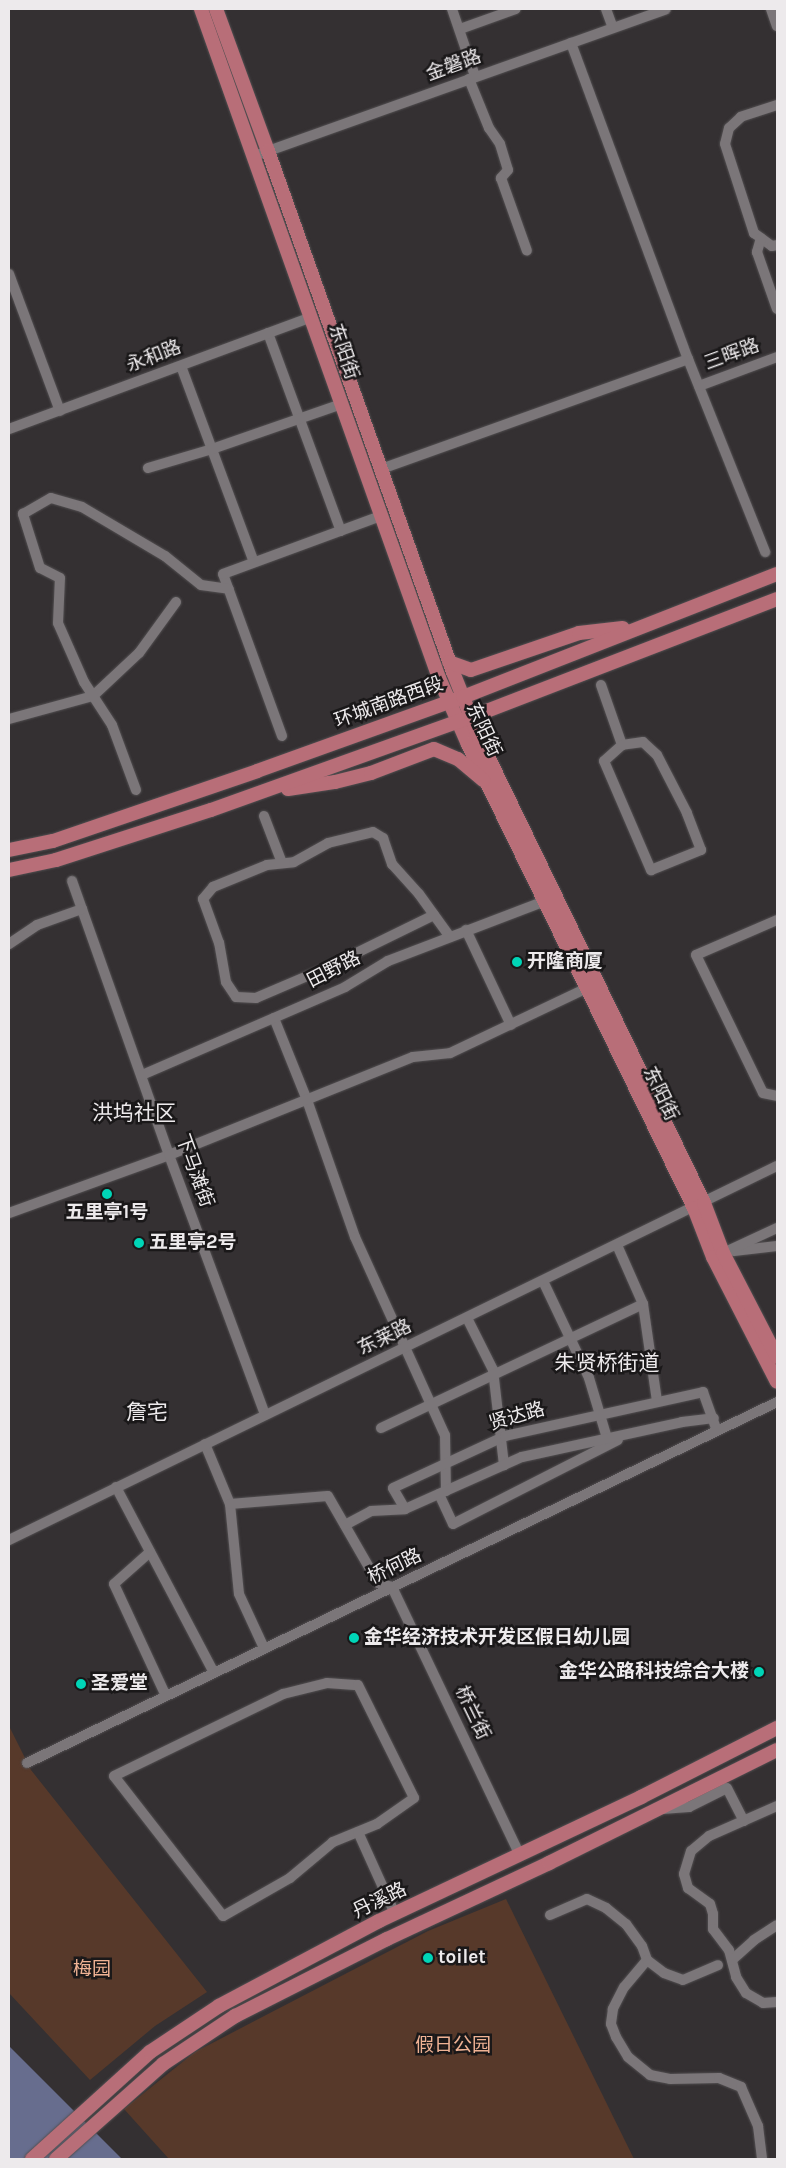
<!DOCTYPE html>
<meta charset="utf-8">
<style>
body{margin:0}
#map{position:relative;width:786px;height:2168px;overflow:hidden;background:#343032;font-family:Karla,"Noto Sans SC",sans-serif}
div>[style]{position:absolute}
.green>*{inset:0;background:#57392a}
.water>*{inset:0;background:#676d8e}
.roads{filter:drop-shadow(0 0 1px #524f51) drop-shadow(0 0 1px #524f51)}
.minor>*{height:10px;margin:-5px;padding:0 5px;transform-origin:5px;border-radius:5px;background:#7b7679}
.major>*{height:14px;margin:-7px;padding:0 7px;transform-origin:7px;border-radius:7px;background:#b86e78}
.dots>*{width:14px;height:14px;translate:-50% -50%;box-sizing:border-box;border:2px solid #1a1819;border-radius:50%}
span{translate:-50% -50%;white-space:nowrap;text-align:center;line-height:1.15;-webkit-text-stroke:5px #1a1819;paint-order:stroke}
.street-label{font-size:19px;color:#edeaec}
.poi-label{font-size:19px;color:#edeaec;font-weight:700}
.left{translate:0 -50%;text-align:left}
.right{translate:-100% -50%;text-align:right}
.park-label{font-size:19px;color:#efb294}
.quarter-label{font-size:21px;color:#edeaec}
.frame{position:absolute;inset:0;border:10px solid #edeaec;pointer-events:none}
</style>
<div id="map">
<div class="green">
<div style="clip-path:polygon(9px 1726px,31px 1770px,207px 1992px,155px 2026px,90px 2080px,9px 1993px)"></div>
<div style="clip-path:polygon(506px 1899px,634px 2159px,169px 2159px,124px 2109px,195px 2052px,428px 1931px)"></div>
</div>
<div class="water">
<div style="clip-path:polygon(9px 2046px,122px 2159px,9px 2159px)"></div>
</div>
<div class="roads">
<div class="minor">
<div style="left:452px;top:9px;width:71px;rotate:71.1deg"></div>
<div style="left:606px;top:9px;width:20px;rotate:70deg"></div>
<div style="left:771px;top:9px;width:18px;rotate:71deg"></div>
<div style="left:460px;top:29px;width:59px;rotate:-19.7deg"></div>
<div style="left:571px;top:43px;width:337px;rotate:69.7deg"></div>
<div style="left:688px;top:359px;width:208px;rotate:68.2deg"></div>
<div style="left:469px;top:79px;width:53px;rotate:67.8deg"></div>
<div style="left:489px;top:128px;width:19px;rotate:55deg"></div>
<div style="left:500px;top:144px;width:27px;rotate:73deg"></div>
<div style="left:508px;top:170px;width:11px;rotate:131deg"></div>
<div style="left:501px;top:178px;width:77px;rotate:70.4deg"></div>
<div style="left:777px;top:105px;width:38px;rotate:162deg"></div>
<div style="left:741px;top:117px;width:16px;rotate:137deg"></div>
<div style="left:729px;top:128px;width:16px;rotate:104deg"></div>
<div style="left:725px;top:144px;width:94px;rotate:72deg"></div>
<div style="left:754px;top:233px;width:22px;rotate:36deg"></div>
<div style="left:772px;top:246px;width:5px;rotate:-11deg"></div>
<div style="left:254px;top:156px;width:437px;rotate:-19.6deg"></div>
<div style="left:761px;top:238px;width:15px;rotate:106deg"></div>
<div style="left:757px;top:252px;width:60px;rotate:70.7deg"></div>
<div style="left:9px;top:274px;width:146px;rotate:69.6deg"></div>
<div style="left:268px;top:333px;width:211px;rotate:69.8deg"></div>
<div style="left:181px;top:366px;width:209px;rotate:69.6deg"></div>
<div style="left:699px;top:386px;width:83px;rotate:-20.4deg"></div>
<div style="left:9px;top:429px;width:322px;rotate:-20.3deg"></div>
<div style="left:148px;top:468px;width:67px;rotate:-16.5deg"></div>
<div style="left:212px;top:449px;width:138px;rotate:-19.1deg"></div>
<div style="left:381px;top:469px;width:326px;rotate:-19.7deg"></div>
<div style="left:601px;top:685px;width:64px;rotate:70.7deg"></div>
<div style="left:622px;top:745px;width:24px;rotate:138deg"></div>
<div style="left:604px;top:761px;width:119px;rotate:66.7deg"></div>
<div style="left:651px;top:870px;width:54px;rotate:-21.8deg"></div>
<div style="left:701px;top:850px;width:40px;rotate:-111deg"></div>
<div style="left:687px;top:813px;width:65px;rotate:-117.3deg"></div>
<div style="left:657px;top:755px;width:19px;rotate:-137deg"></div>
<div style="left:643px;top:742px;width:21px;rotate:172deg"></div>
<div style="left:9px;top:719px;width:87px;rotate:-15.3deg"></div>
<div style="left:93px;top:696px;width:63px;rotate:-43.1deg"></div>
<div style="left:139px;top:653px;width:63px;rotate:-54deg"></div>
<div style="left:282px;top:736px;width:172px;rotate:-110deg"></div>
<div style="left:223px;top:574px;width:168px;rotate:-20.2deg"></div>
<div style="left:136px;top:790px;width:69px;rotate:-110.3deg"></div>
<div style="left:112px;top:725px;width:51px;rotate:-123.1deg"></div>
<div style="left:84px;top:682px;width:64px;rotate:-113.8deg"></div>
<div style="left:58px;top:623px;width:45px;rotate:-87.5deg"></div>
<div style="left:60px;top:578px;width:22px;rotate:-153deg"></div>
<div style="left:40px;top:568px;width:57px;rotate:-107.5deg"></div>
<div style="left:23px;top:514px;width:32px;rotate:-30deg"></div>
<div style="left:51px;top:498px;width:32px;rotate:16deg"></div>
<div style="left:82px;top:507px;width:96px;rotate:30.6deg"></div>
<div style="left:165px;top:556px;width:46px;rotate:38.9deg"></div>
<div style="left:201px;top:585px;width:28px;rotate:8deg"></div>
<div style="left:264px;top:816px;width:50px;rotate:69deg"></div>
<div style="left:72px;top:881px;width:291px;rotate:70.5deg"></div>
<div style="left:169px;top:1155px;width:277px;rotate:69.7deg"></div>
<div style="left:434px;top:915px;width:120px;rotate:153.9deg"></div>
<div style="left:326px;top:968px;width:76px;rotate:156.8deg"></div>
<div style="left:256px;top:998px;width:20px;rotate:-177deg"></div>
<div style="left:236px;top:997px;width:18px;rotate:-124deg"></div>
<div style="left:226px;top:982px;width:40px;rotate:-100deg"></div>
<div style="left:219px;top:943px;width:47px;rotate:-110deg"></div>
<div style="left:203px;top:899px;width:16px;rotate:-50deg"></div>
<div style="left:213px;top:887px;width:58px;rotate:-22.2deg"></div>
<div style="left:267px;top:865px;width:27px;rotate:-6deg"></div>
<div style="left:294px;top:862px;width:39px;rotate:-29deg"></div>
<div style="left:328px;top:843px;width:46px;rotate:-13.7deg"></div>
<div style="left:373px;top:832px;width:12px;rotate:31deg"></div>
<div style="left:383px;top:838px;width:28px;rotate:71deg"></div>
<div style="left:392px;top:864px;width:40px;rotate:48deg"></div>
<div style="left:419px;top:894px;width:53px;rotate:54.2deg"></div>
<div style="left:777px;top:920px;width:88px;rotate:156.6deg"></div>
<div style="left:696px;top:955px;width:153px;rotate:64.1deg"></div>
<div style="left:763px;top:1093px;width:14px;rotate:12deg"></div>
<div style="left:466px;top:930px;width:105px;rotate:64.7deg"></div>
<div style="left:9px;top:944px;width:34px;rotate:-34deg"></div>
<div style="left:37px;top:925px;width:48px;rotate:-19.6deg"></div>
<div style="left:274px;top:1018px;width:88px;rotate:68.1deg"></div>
<div style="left:307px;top:1100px;width:145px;rotate:70.7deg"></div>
<div style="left:355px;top:1237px;width:217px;rotate:65.6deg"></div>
<div style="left:445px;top:1435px;width:56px;rotate:89deg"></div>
<div style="left:142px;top:1075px;width:221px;rotate:-23.4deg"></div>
<div style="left:345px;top:987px;width:50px;rotate:-31.2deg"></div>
<div style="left:388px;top:961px;width:168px;rotate:-20.9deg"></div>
<div style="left:9px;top:1213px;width:170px;rotate:-19.9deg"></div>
<div style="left:169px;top:1155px;width:263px;rotate:-21.9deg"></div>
<div style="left:413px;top:1057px;width:37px;rotate:-6deg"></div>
<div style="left:450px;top:1053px;width:152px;rotate:-25.4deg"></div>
<div style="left:617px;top:1245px;width:64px;rotate:66.2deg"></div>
<div style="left:643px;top:1304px;width:98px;rotate:81.8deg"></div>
<div style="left:734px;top:1251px;width:43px;rotate:-6.6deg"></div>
<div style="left:723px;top:1253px;width:60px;rotate:-24.8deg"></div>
<div style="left:543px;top:1281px;width:107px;rotate:64.6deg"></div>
<div style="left:589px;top:1378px;width:63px;rotate:73.3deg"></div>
<div style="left:467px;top:1318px;width:58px;rotate:63.4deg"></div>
<div style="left:493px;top:1370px;width:96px;rotate:83.4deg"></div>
<div style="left:381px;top:1428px;width:290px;rotate:-25.3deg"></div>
<div style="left:205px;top:1444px;width:65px;rotate:67.4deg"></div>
<div style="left:230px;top:1504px;width:90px;rotate:84.3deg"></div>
<div style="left:239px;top:1594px;width:60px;rotate:65.2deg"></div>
<div style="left:116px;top:1487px;width:210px;rotate:62.2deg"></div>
<div style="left:439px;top:1494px;width:33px;rotate:65deg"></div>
<div style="left:453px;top:1524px;width:185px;rotate:-27deg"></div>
<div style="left:230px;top:1504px;width:98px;rotate:-4.7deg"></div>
<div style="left:328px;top:1496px;width:100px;rotate:60.1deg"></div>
<div style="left:378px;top:1583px;width:15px;rotate:16deg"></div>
<div style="left:392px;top:1587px;width:297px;rotate:64.5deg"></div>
<div style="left:405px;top:1509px;width:128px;rotate:-24deg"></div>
<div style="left:522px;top:1457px;width:164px;rotate:-12.3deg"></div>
<div style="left:682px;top:1422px;width:32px;rotate:-7deg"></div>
<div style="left:345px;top:1525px;width:30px;rotate:-28deg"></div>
<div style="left:371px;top:1511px;width:34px;rotate:-3deg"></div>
<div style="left:405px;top:1509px;width:24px;rotate:-120deg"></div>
<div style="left:393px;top:1488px;width:123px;rotate:-24.9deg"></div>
<div style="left:505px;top:1436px;width:203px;rotate:-12.5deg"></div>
<div style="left:703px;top:1392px;width:41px;rotate:70.3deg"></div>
<div style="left:9px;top:1540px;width:854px;rotate:-25.97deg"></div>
<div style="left:150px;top:1552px;width:48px;rotate:138.4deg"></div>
<div style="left:114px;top:1584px;width:123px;rotate:65.1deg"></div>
<div style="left:327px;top:1683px;width:31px;rotate:4deg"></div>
<div style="left:358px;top:1685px;width:126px;rotate:63.6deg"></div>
<div style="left:414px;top:1798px;width:45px;rotate:144.9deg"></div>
<div style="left:377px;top:1824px;width:48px;rotate:157.8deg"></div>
<div style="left:333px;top:1842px;width:56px;rotate:140.1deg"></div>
<div style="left:290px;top:1878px;width:77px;rotate:150.4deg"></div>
<div style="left:223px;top:1916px;width:177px;rotate:-127.9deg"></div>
<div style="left:114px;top:1776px;width:188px;rotate:-25.9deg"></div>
<div style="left:283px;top:1694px;width:45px;rotate:-14deg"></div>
<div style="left:27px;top:1763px;width:832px;rotate:-25.7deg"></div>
<div style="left:777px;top:1806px;width:74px;rotate:156.2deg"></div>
<div style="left:709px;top:1836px;width:23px;rotate:140deg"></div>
<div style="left:691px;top:1851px;width:24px;rotate:107deg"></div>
<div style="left:684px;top:1874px;width:15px;rotate:74deg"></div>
<div style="left:688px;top:1888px;width:27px;rotate:36deg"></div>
<div style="left:710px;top:1904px;width:10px;rotate:73deg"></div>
<div style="left:713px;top:1914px;width:15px;rotate:90deg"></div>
<div style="left:713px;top:1929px;width:26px;rotate:53deg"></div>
<div style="left:729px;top:1950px;width:28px;rotate:75deg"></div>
<div style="left:736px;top:1977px;width:19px;rotate:58deg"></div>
<div style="left:746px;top:1993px;width:20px;rotate:30deg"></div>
<div style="left:763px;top:2003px;width:14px;rotate:-4deg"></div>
<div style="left:662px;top:1809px;width:27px;rotate:-4deg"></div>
<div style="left:689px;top:1807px;width:42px;rotate:-26.6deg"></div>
<div style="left:727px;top:1788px;width:37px;rotate:63deg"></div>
<div style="left:358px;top:1832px;width:90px;rotate:65.7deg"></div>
<div style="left:550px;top:1915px;width:40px;rotate:-23.4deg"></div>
<div style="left:587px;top:1899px;width:21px;rotate:25deg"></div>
<div style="left:606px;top:1908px;width:26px;rotate:39deg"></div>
<div style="left:626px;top:1924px;width:27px;rotate:54deg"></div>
<div style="left:642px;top:1946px;width:15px;rotate:70deg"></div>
<div style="left:647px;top:1960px;width:35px;rotate:130deg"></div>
<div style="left:624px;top:1987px;width:25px;rotate:117deg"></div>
<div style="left:613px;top:2009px;width:15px;rotate:98deg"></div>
<div style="left:611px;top:2024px;width:14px;rotate:69deg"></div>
<div style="left:616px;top:2037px;width:23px;rotate:59deg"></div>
<div style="left:628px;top:2057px;width:28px;rotate:39deg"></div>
<div style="left:650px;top:2075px;width:20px;rotate:11deg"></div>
<div style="left:670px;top:2079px;width:49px;rotate:-1.2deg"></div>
<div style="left:719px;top:2078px;width:24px;rotate:22deg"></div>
<div style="left:741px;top:2087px;width:43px;rotate:66.4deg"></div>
<div style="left:758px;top:2126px;width:33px;rotate:83deg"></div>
<div style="left:647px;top:1960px;width:21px;rotate:37deg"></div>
<div style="left:664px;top:1973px;width:20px;rotate:20deg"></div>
<div style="left:683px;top:1980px;width:38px;rotate:-23deg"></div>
<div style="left:732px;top:1960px;width:30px;rotate:-42deg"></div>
<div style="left:754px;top:1940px;width:27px;rotate:-33deg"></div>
</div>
<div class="major">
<div style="left:201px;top:9px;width:710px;rotate:70.42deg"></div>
<div style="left:439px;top:678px;width:72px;rotate:66.3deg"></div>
<div style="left:468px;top:744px;width:516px;rotate:64.03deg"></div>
<div style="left:694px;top:1208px;width:53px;rotate:68.8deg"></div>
<div style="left:713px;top:1257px;width:140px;rotate:62.9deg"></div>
<div style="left:216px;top:9px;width:151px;rotate:69.9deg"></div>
<div style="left:268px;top:151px;width:553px;rotate:70.45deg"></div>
<div style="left:453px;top:672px;width:73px;rotate:68.3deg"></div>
<div style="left:480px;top:740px;width:514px;rotate:64.18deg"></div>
<div style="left:704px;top:1203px;width:53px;rotate:69.2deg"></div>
<div style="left:723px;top:1253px;width:117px;rotate:62.6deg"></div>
<div style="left:449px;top:662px;width:23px;rotate:20deg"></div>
<div style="left:471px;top:670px;width:114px;rotate:-18.9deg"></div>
<div style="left:579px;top:633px;width:44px;rotate:-6.5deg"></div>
<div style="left:288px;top:789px;width:48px;rotate:-8.5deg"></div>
<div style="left:335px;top:782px;width:37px;rotate:-14deg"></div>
<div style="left:371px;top:773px;width:67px;rotate:-20.9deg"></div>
<div style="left:434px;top:749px;width:26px;rotate:23deg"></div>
<div style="left:458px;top:759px;width:33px;rotate:40deg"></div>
<div style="left:9px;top:850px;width:45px;rotate:-11.6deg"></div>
<div style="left:53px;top:841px;width:216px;rotate:-18.9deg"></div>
<div style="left:257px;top:771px;width:219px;rotate:-19.8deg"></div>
<div style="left:463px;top:697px;width:337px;rotate:-21.4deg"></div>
<div style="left:9px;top:870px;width:48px;rotate:-12deg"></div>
<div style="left:56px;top:860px;width:163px;rotate:-17.9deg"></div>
<div style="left:211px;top:810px;width:276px;rotate:-19.7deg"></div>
<div style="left:471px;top:717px;width:328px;rotate:-21.1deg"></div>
<div style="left:32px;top:2159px;width:159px;rotate:-42.2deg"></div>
<div style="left:150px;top:2052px;width:83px;rotate:-33.7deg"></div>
<div style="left:219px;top:2006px;width:181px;rotate:-28deg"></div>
<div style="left:379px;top:1921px;width:290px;rotate:-25.3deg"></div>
<div style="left:641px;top:1797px;width:153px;rotate:-26.9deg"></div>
<div style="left:56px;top:2159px;width:143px;rotate:-41.6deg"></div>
<div style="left:163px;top:2064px;width:87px;rotate:-33.7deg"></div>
<div style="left:235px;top:2016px;width:170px;rotate:-26.9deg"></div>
<div style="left:387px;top:1939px;width:179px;rotate:-25.1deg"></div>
<div style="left:549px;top:1863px;width:254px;rotate:-26.4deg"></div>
</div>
</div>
<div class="dots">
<div style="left:517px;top:962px;background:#00d5b7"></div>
<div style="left:107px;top:1194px;background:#00d5b7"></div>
<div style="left:139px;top:1243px;background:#00d5b7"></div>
<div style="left:354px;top:1638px;background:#00d5b7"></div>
<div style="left:759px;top:1672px;background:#00d5b7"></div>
<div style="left:81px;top:1684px;background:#00d5b7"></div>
<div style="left:428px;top:1958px;background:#00d5b7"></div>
</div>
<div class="street-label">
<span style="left:454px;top:66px;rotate:-20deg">金磐路</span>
<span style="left:343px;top:352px;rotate:71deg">东阳街</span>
<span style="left:732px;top:355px;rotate:-20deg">三晖路</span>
<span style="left:154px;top:357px;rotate:-21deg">永和路</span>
<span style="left:389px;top:703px;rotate:-20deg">环城南路西段</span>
<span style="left:483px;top:730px;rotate:65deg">东阳街</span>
<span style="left:334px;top:970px;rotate:-27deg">田野路</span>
<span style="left:660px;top:1094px;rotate:64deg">东阳街</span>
<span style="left:194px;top:1171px;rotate:70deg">下马滩街</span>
<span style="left:385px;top:1338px;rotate:-26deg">东莱路</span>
<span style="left:517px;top:1417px;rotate:-16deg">贤达路</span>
<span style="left:395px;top:1567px;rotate:-26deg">桥何路</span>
<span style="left:472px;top:1713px;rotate:64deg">桥兰街</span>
<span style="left:380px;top:1901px;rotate:-26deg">丹溪路</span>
</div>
<div class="poi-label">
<span class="left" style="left:527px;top:962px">开隆商厦</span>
<span style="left:107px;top:1213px">五里亭1号</span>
<span class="left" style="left:149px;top:1243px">五里亭2号</span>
<span class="left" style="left:364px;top:1638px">金华经济技术开发区假日幼儿园</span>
<span class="right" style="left:749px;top:1672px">金华公路科技综合大楼</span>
<span class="left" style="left:91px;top:1684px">圣爱堂</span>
<span class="left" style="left:438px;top:1958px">toilet</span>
</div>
<div class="park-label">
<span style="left:92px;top:1970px">梅园</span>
<span style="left:453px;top:2046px">假日公园</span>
</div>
<div class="quarter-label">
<span style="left:134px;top:1113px">洪坞社区</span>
<span style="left:607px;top:1363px">朱贤桥街道</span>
<span style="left:147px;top:1412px">詹宅</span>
</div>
<div class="frame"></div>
</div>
